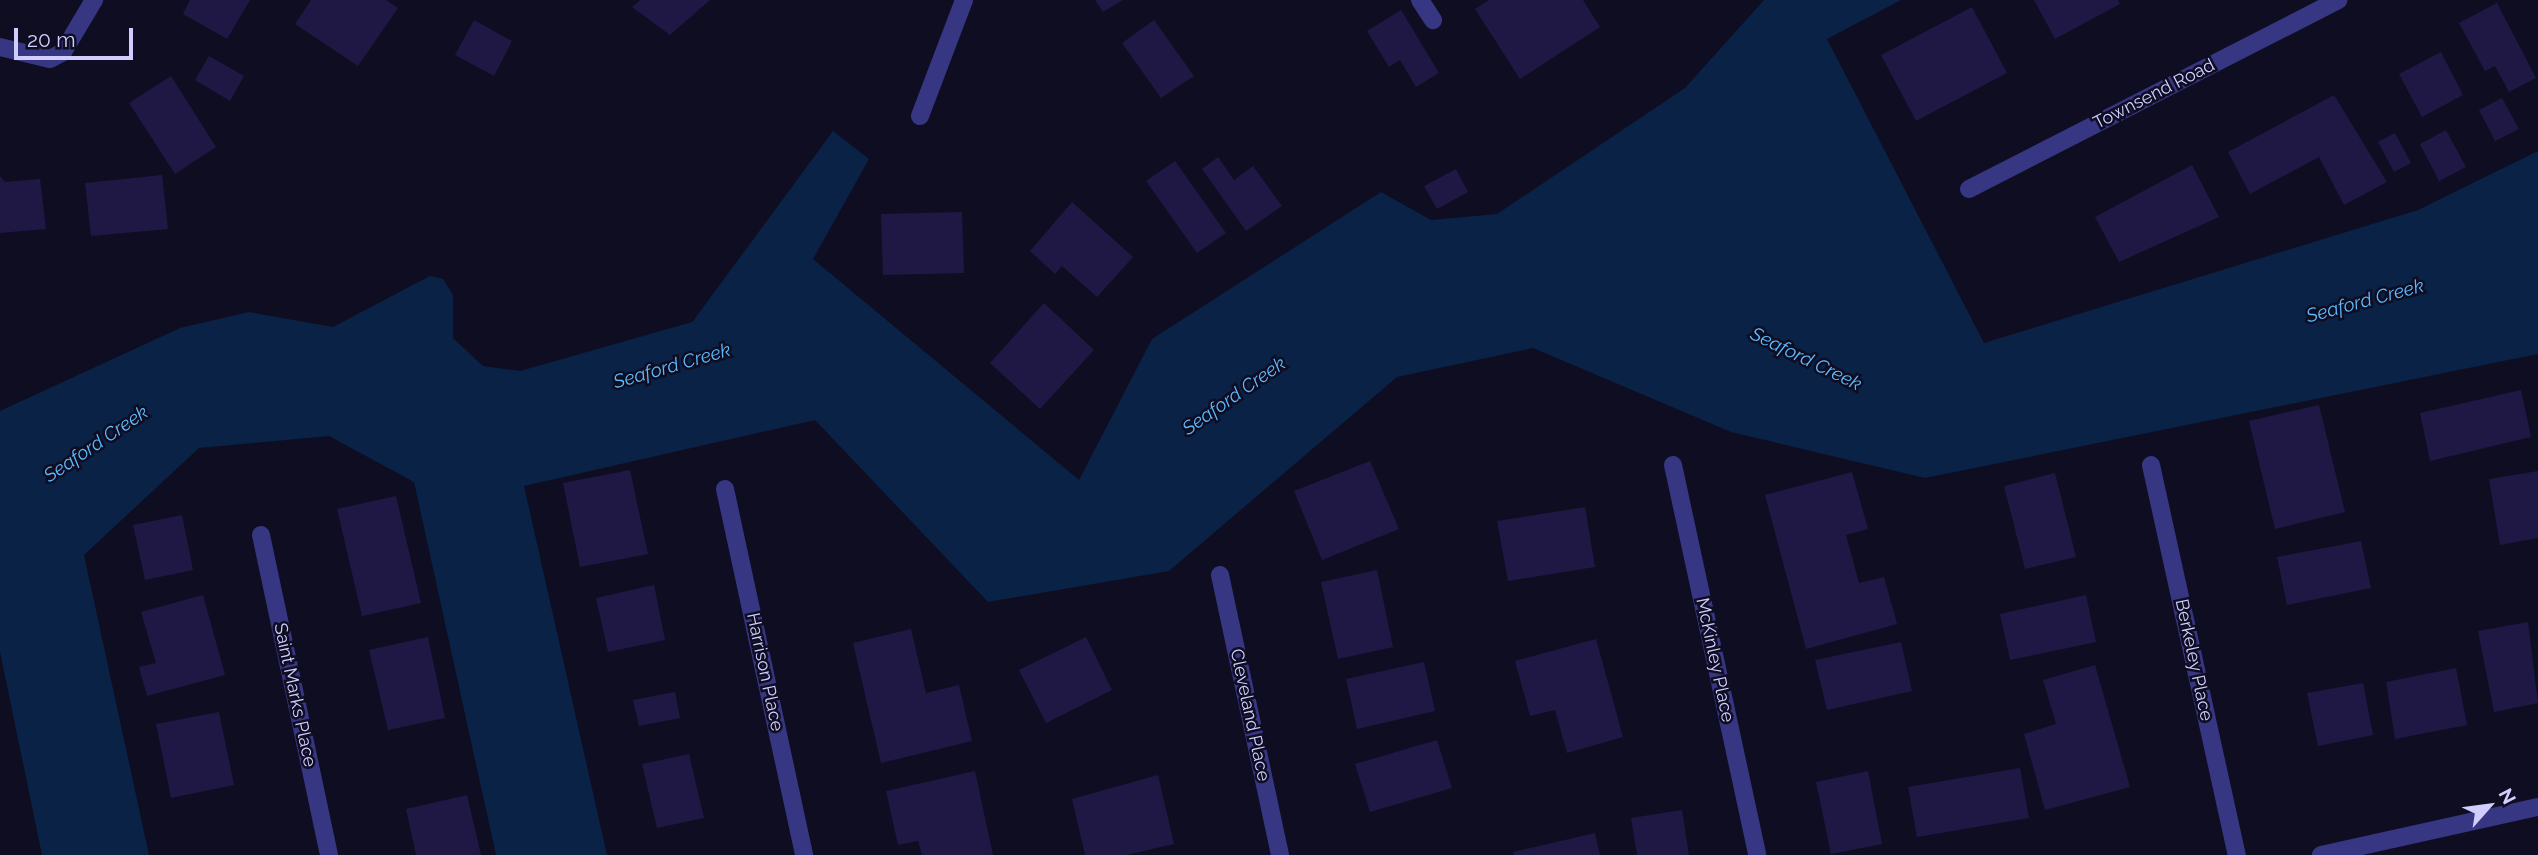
<!DOCTYPE html>
<style>
body{margin:0}
#map{position:relative;width:2538px;height:855px;overflow:hidden;background:#0f0d22;font-family:Raleway,sans-serif}
div>[style]{position:absolute}
.water>*{inset:0;background:#092245}
.river>*{height:72px;margin:-36px;padding:0 36px;transform-origin:36px;border-radius:36px;background:#092245}
.building>*{inset:0;background:#1f1844}
.street>*{height:18px;margin:-9px;padding:0 9px;transform-origin:9px;border-radius:9px;background:#363683}
span{translate:-50% -50%;white-space:nowrap;text-align:center;line-height:1.15;-webkit-text-stroke:5px #0f0d22;paint-order:stroke}
.street-label{font-size:18px;color:#d1ceff}
.water-label{font-size:19px;color:#5cbbff;font-style:italic}
.north{position:absolute;left:2454px;top:771px;width:70px;height:70px;-webkit-text-stroke:5px #0f0d22;paint-order:stroke;rotate:62deg;font-size:19px;font-weight:700;line-height:28px;text-align:center;color:#d1ceff}
.north::after{content:'';display:block;margin:auto;width:24px;height:32px;background:#d1ceff;clip-path:polygon(50% 0,100% 100%,50% 72%,0 100%)}
.scale{position:absolute;left:14px;top:28px;width:119px;height:32px;box-sizing:border-box;border:4px solid #d1ceff;border-top:0;padding-left:9px;font-size:21px;line-height:24px;white-space:nowrap;color:#d1ceff;-webkit-text-stroke:5px #0f0d22;paint-order:stroke}
</style>
<div id="map">
<div class="water">
<div style="clip-path:polygon(1764px 0,1901px 0,1827px 39px,1984px 343px,2418px 210px,2538px 151px,2538px 354px,1925px 478px,1731px 432px,1533px 348px,1397px 377px,1169px 571px,988px 602px,815px 420px,524px 486px,607px 855px,496px 855px,414px 482px,329px 436px,199px 448px,84px 555px,149px 855px,42px 855px,0 652px,0 411px,180px 328px,249px 312px,333px 327px,430px 276px,443px 279px,453px 295px,453px 338px,483px 366px,617px 384px,685px 332px,833px 131px,869px 159px,813px 259px,1079px 480px,1152px 339px,1381px 192px,1431px 220px,1497px 214px,1685px 88px)"></div>
</div>
<div class="river">
<div style="left:515px;top:410px;width:211px;rotate:-15.9deg"></div>
</div>
<div class="building">
<div style="clip-path:polygon(190px 0,250px 0,227px 39px,183px 14px)"></div>
<div style="clip-path:polygon(311px 0,386px 0,398px 8px,358px 66px,295px 24px)"></div>
<div style="clip-path:polygon(640px 0,710px 0,670px 35px,632px 7px)"></div>
<div style="clip-path:polygon(1095px 0,1123px 0,1103px 12px)"></div>
<div style="clip-path:polygon(1489px 0,1583px 0,1600px 27px,1520px 79px,1475px 9px)"></div>
<div style="clip-path:polygon(2034px 0,2118px 0,2120px 4px,2055px 39px)"></div>
<div style="clip-path:polygon(2497px 3px,2536px 78px,2509px 92px,2495px 66px,2485px 71px,2459px 23px)"></div>
<div style="clip-path:polygon(1972px 7px,2007px 73px,1916px 121px,1881px 55px)"></div>
<div style="clip-path:polygon(1401px 10px,1439px 73px,1416px 87px,1400px 60px,1389px 67px,1367px 31px)"></div>
<div style="clip-path:polygon(474px 20px,512px 41px,494px 76px,455px 55px)"></div>
<div style="clip-path:polygon(1154px 20px,1194px 76px,1161px 98px,1122px 43px)"></div>
<div style="clip-path:polygon(2441px 52px,2463px 95px,2422px 117px,2399px 74px)"></div>
<div style="clip-path:polygon(209px 56px,244px 76px,230px 101px,195px 80px)"></div>
<div style="clip-path:polygon(171px 76px,216px 147px,175px 174px,129px 103px)"></div>
<div style="clip-path:polygon(2334px 95px,2387px 182px,2344px 205px,2319px 157px,2250px 194px,2228px 152px)"></div>
<div style="clip-path:polygon(2502px 98px,2519px 129px,2495px 141px,2479px 110px)"></div>
<div style="clip-path:polygon(2446px 130px,2466px 167px,2439px 181px,2420px 144px)"></div>
<div style="clip-path:polygon(2395px 133px,2411px 163px,2394px 172px,2378px 142px)"></div>
<div style="clip-path:polygon(1218px 157px,1234px 180px,1253px 166px,1282px 206px,1246px 231px,1202px 169px)"></div>
<div style="clip-path:polygon(1175px 161px,1226px 233px,1197px 253px,1146px 181px)"></div>
<div style="clip-path:polygon(2192px 165px,2219px 217px,2119px 262px,2095px 217px)"></div>
<div style="clip-path:polygon(1456px 169px,1468px 192px,1437px 209px,1424px 186px)"></div>
<div style="clip-path:polygon(162px 175px,168px 229px,91px 236px,85px 183px)"></div>
<div style="clip-path:polygon(0 176px,5px 182px,40px 179px,46px 229px,0 233px)"></div>
<div style="clip-path:polygon(1072px 202px,1133px 257px,1097px 297px,1062px 266px,1055px 274px,1030px 251px)"></div>
<div style="clip-path:polygon(962px 212px,964px 273px,883px 275px,881px 214px)"></div>
<div style="clip-path:polygon(1044px 303px,1094px 350px,1040px 409px,990px 363px)"></div>
<div style="clip-path:polygon(2521px 390px,2531px 437px,2430px 461px,2420px 413px)"></div>
<div style="clip-path:polygon(2319px 405px,2345px 512px,2275px 529px,2249px 421px)"></div>
<div style="clip-path:polygon(1370px 461px,1399px 529px,1322px 560px,1294px 491px)"></div>
<div style="clip-path:polygon(630px 470px,648px 554px,580px 567px,563px 483px)"></div>
<div style="clip-path:polygon(2538px 471px,2538px 538px,2500px 545px,2489px 479px)"></div>
<div style="clip-path:polygon(1852px 472px,1868px 529px,1846px 535px,1859px 583px,1884px 577px,1897px 624px,1806px 649px,1765px 495px)"></div>
<div style="clip-path:polygon(2055px 473px,2076px 557px,2025px 569px,2004px 486px)"></div>
<div style="clip-path:polygon(396px 496px,421px 603px,362px 616px,337px 509px)"></div>
<div style="clip-path:polygon(1585px 507px,1595px 567px,1508px 581px,1497px 521px)"></div>
<div style="clip-path:polygon(182px 515px,193px 570px,145px 580px,133px 525px)"></div>
<div style="clip-path:polygon(2361px 541px,2371px 588px,2287px 605px,2277px 557px)"></div>
<div style="clip-path:polygon(1377px 570px,1393px 647px,1338px 659px,1321px 582px)"></div>
<div style="clip-path:polygon(654px 585px,665px 640px,608px 652px,596px 598px)"></div>
<div style="clip-path:polygon(203px 595px,225px 675px,147px 696px,139px 667px,156px 663px,141px 612px)"></div>
<div style="clip-path:polygon(2086px 595px,2096px 642px,2010px 660px,2000px 614px)"></div>
<div style="clip-path:polygon(2528px 622px,2538px 703px,2494px 712px,2478px 631px)"></div>
<div style="clip-path:polygon(911px 629px,926px 693px,959px 685px,972px 741px,881px 763px,853px 643px)"></div>
<div style="clip-path:polygon(428px 637px,445px 718px,388px 730px,369px 650px)"></div>
<div style="clip-path:polygon(1086px 637px,1112px 690px,1046px 723px,1019px 670px)"></div>
<div style="clip-path:polygon(1596px 639px,1623px 737px,1567px 753px,1555px 710px,1530px 716px,1515px 661px)"></div>
<div style="clip-path:polygon(1901px 642px,1912px 691px,1827px 710px,1815px 660px)"></div>
<div style="clip-path:polygon(1424px 662px,1435px 711px,1357px 729px,1346px 679px)"></div>
<div style="clip-path:polygon(2095px 665px,2130px 787px,2045px 810px,2024px 734px,2056px 724px,2043px 680px)"></div>
<div style="clip-path:polygon(2456px 668px,2467px 725px,2395px 739px,2386px 682px)"></div>
<div style="clip-path:polygon(2363px 683px,2373px 735px,2318px 746px,2307px 693px)"></div>
<div style="clip-path:polygon(675px 692px,680px 718px,639px 726px,633px 700px)"></div>
<div style="clip-path:polygon(219px 712px,234px 785px,171px 798px,156px 724px)"></div>
<div style="clip-path:polygon(1437px 740px,1452px 788px,1370px 812px,1355px 764px)"></div>
<div style="clip-path:polygon(689px 754px,704px 818px,657px 828px,642px 764px)"></div>
<div style="clip-path:polygon(2020px 768px,2029px 818px,1917px 837px,1908px 787px)"></div>
<div style="clip-path:polygon(975px 771px,993px 855px,922px 855px,918px 841px,898px 845px,886px 791px)"></div>
<div style="clip-path:polygon(1868px 771px,1882px 844px,1831px 854px,1816px 782px)"></div>
<div style="clip-path:polygon(1158px 775px,1174px 844px,1126px 855px,1085px 855px,1072px 799px)"></div>
<div style="clip-path:polygon(467px 795px,481px 855px,416px 855px,406px 809px)"></div>
<div style="clip-path:polygon(1682px 810px,1689px 855px,1637px 855px,1631px 818px)"></div>
<div style="clip-path:polygon(1595px 833px,1600px 855px,1514px 855px,1513px 852px)"></div>
</div>
<div class="street">
<div style="left:1420px;top:0;width:24px;rotate:57deg"></div>
<div style="left:0;top:47px;width:51px;rotate:13.5deg"></div>
<div style="left:50px;top:59px;width:15px;rotate:-28deg"></div>
<div style="left:63px;top:52px;width:61px;rotate:-59.2deg"></div>
<div style="left:920px;top:116px;width:124px;rotate:-69.2deg"></div>
<div style="left:1969px;top:189px;width:415px;rotate:-27.1deg"></div>
<div style="left:1673px;top:465px;width:399px;rotate:77.8deg"></div>
<div style="left:2151px;top:465px;width:399px;rotate:77.6deg"></div>
<div style="left:725px;top:489px;width:374px;rotate:77.8deg"></div>
<div style="left:261px;top:535px;width:327px;rotate:78deg"></div>
<div style="left:1220px;top:575px;width:286px;rotate:77.9deg"></div>
<div style="left:2321px;top:855px;width:222px;rotate:-12.5deg"></div>
</div>
<div class="street-label">
<span style="left:2154px;top:94px;rotate:-27deg">Townsend Road</span>
<span style="left:1715px;top:660px;rotate:78deg">McKinley Place</span>
<span style="left:2194px;top:660px;rotate:78deg">Berkeley Place</span>
<span style="left:765px;top:672px;rotate:78deg">Harrison Place</span>
<span style="left:295px;top:695px;rotate:78deg">Saint Marks Place</span>
<span style="left:1250px;top:715px;rotate:78deg">Cleveland Place</span>
</div>
<div class="water-label">
<span style="left:2365px;top:301px;rotate:-15deg">Seaford Creek</span>
<span style="left:1806px;top:359px;rotate:26deg">Seaford Creek</span>
<span style="left:672px;top:366px;rotate:-16deg">Seaford Creek</span>
<span style="left:1234px;top:396px;rotate:-35deg">Seaford Creek</span>
<span style="left:96px;top:444px;rotate:-34deg">Seaford Creek</span>
</div>
<div class="north">N</div>
<div class="scale">20 m</div>
</div>
